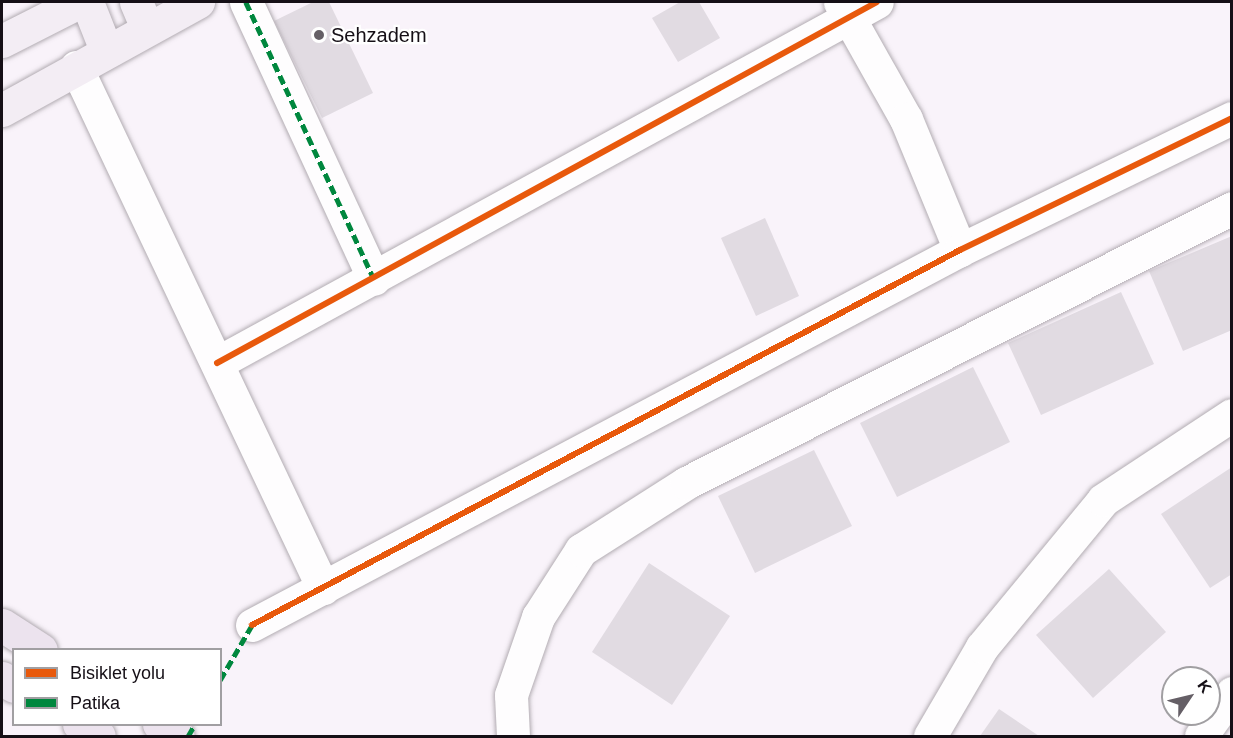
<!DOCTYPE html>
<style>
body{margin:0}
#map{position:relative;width:1233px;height:738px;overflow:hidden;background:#f9f3fa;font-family:Arial,sans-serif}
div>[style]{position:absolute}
.building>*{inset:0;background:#e1dbe2}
.roads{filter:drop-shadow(0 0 2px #b2acb2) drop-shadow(0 0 2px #b2acb2)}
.minor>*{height:33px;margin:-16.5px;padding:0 16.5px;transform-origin:16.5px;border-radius:16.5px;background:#fefdfe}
.major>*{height:33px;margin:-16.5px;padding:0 16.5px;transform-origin:16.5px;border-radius:16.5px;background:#f3edf4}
.highway>*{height:33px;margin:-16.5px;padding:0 16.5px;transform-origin:16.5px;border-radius:16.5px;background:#ece3ee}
.quiet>*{height:4.5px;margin-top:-2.25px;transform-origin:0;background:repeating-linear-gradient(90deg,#00873e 0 9px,transparent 0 13.5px)}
.cycleway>*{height:6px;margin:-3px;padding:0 3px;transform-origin:3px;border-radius:3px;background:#e8590c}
.dots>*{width:16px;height:16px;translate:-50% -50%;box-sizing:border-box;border:3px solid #fff;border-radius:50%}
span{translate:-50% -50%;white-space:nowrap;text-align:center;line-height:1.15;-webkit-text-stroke:4.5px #fff;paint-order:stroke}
.poi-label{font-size:20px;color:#150f16}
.left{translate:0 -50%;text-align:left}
.frame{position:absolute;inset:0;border:3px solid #150f16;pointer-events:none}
.legend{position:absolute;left:12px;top:648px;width:210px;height:78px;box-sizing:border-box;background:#fff;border:2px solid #a19fa2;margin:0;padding:8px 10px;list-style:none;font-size:18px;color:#150f16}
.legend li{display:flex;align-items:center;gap:12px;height:30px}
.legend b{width:30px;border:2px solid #a19fa2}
.north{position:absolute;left:1161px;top:666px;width:60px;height:60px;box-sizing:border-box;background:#fff;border:2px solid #a19fa2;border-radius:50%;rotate:55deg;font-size:16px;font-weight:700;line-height:24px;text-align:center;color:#150f16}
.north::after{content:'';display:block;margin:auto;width:21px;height:27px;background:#655f66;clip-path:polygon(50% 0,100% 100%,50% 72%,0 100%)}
</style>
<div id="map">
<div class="building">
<div style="clip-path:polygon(313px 2px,329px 2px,373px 93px,322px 118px,274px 21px)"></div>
<div style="clip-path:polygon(680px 2px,699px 2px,720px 38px,678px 62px,652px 18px)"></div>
<div style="clip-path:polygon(765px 218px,799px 296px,756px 316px,721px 238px)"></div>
<div style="clip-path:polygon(1232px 236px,1232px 330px,1183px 351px,1149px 271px)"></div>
<div style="clip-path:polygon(1121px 292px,1154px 364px,1041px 415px,1008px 343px)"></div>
<div style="clip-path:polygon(973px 367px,1010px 442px,897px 497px,860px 423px)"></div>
<div style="clip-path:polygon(814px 450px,852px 526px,755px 573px,718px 496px)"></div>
<div style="clip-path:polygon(1232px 467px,1232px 574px,1210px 588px,1161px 514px)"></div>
<div style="clip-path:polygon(649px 563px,730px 616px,672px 705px,592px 652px)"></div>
<div style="clip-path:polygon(1109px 569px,1166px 632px,1093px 698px,1036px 635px)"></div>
<div style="clip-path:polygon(999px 709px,1039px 736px,980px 736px)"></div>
</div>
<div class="roads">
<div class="minor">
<div style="left:246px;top:2px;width:305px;rotate:65.2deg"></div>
<div style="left:840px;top:2px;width:134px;rotate:60.6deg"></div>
<div style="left:906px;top:119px;width:142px;rotate:67.6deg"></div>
<div style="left:76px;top:67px;width:577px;rotate:64.63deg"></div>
<div style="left:217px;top:363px;width:752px;rotate:-28.68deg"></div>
<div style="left:252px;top:625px;width:801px;rotate:-27.91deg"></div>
<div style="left:960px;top:250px;width:302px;rotate:-25.9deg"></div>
<div style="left:513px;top:736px;width:41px;rotate:-92.8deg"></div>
<div style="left:511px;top:695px;width:83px;rotate:-70.9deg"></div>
<div style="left:538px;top:617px;width:80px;rotate:-57.3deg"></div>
<div style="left:581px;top:550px;width:125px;rotate:-32.5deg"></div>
<div style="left:686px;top:483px;width:611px;rotate:-26.73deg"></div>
<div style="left:930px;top:736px;width:103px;rotate:-59.7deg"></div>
<div style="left:982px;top:647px;width:190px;rotate:-50.5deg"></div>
<div style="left:1103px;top:500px;width:154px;rotate:-33.4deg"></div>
<div style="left:1201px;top:736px;width:53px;rotate:-54.2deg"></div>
</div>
<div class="major">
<div style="left:87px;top:2px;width:52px;rotate:68.4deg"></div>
<div style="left:136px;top:2px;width:28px;rotate:67deg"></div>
<div style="left:2px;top:41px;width:86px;rotate:-26.9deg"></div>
<div style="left:2px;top:110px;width:224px;rotate:-28.9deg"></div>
</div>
<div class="highway">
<div style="left:2px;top:625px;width:46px;rotate:32.7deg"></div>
<div style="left:2px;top:678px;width:14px;rotate:34deg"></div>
<div style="left:79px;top:724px;width:23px;rotate:31deg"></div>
<div style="left:159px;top:724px;width:22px;rotate:32deg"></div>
</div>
</div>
<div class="quiet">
<div style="left:246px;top:2px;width:305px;rotate:65.2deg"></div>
<div style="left:220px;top:680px;width:64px;rotate:-59.8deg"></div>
<div style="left:188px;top:736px;width:14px;rotate:-60deg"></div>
</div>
<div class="cycleway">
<div style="left:217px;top:363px;width:752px;rotate:-28.68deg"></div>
<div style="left:252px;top:625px;width:801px;rotate:-27.91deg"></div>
<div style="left:960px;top:250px;width:302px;rotate:-25.9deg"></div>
</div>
<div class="dots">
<div style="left:319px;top:35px;background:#655f66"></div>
</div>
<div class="poi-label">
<span class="left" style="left:331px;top:35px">Sehzadem</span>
</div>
<div class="frame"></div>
<ul class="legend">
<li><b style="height:8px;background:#e8590c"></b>Bisiklet yolu</li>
<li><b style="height:8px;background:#00873e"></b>Patika</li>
</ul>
<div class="north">K</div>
</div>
